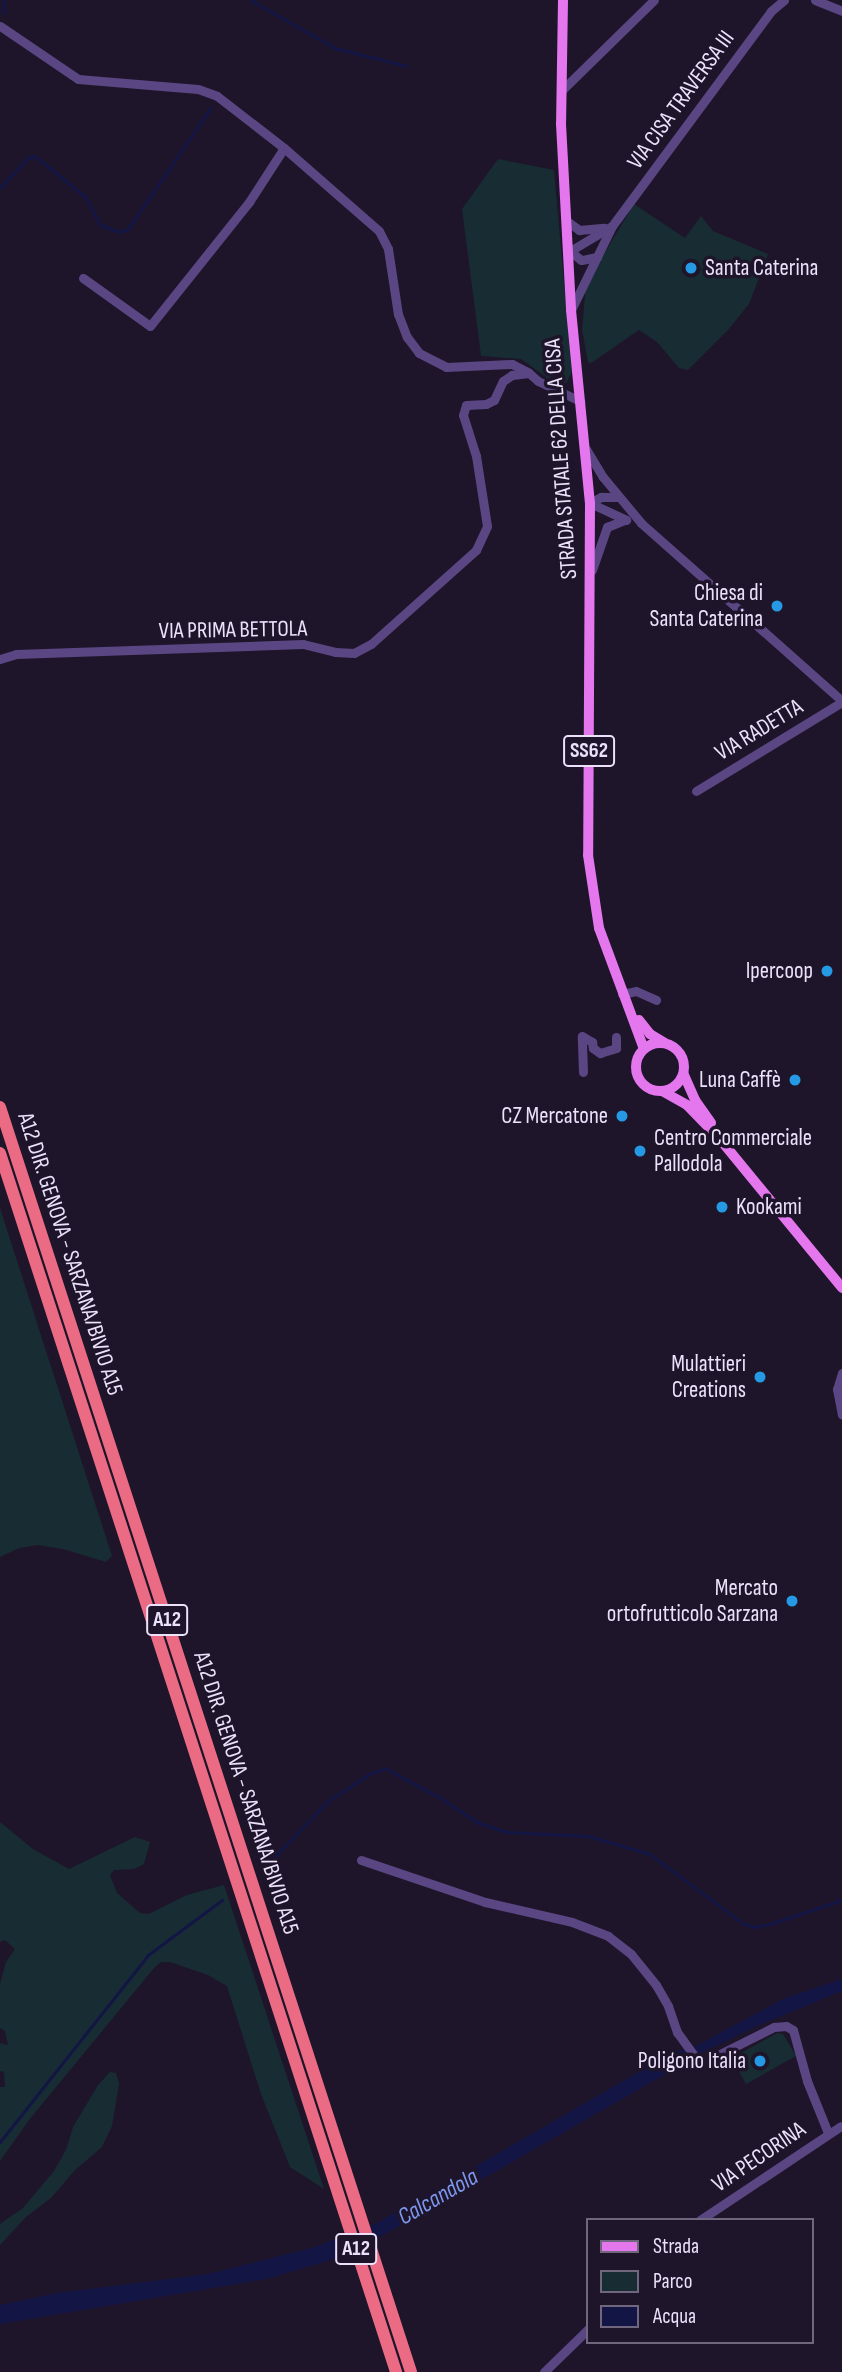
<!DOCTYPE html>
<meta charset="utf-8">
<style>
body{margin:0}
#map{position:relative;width:842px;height:2372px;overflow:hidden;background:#1e152a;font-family:"Sofia Sans Condensed",sans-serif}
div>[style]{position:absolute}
.green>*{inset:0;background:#182c33}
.water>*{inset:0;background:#131645}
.stream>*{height:2.5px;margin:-1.25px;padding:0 1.25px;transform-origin:1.25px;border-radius:1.25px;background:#131645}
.minor>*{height:9px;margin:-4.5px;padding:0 4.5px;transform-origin:4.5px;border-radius:4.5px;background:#5a4683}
.major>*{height:10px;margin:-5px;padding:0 5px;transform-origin:5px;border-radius:5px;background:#e476ee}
.major>.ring{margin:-5px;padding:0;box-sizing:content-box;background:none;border:10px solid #e476ee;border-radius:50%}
.highway>*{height:12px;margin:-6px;padding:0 6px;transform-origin:6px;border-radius:6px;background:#ec6b84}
.dots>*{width:19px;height:19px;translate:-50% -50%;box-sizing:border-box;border:4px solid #1e152a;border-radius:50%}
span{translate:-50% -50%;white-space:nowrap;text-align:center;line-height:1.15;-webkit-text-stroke:7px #1e152a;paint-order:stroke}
.shield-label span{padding:2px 5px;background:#1e152a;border:2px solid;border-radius:5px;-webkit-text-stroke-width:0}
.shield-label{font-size:21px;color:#ece1fb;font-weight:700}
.street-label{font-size:23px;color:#ece1fb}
.poi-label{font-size:23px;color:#ece1fb}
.left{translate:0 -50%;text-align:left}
.right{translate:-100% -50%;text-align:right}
.water-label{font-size:24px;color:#7c98ee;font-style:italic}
.legend{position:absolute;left:586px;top:2218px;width:228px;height:126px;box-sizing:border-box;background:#1e152a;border:2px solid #70677e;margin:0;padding:9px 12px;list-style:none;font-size:21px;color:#ece1fb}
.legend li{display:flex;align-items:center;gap:14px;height:35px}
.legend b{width:35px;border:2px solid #70677e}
</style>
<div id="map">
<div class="green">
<div style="clip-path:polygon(498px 159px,554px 170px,572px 372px,566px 383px,553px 382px,521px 359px,481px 356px,462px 209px)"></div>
<div style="clip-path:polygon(634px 204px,685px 238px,701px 216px,713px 231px,768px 254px,749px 304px,728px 330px,688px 370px,679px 368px,657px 342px,639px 330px,591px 363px,588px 362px,582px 330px,586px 284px)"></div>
<div style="clip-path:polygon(0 1208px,112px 1556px,106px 1562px,63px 1549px,38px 1545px,19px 1548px,0 1557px)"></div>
<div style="clip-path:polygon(0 1822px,33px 1849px,69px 1869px,135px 1837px,150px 1842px,144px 1864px,134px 1869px,114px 1870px,110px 1875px,117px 1893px,140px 1913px,149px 1914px,187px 1895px,224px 1885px,324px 2189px,290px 2167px,261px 2094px,227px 1986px,208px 1975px,170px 1962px,161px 1962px,154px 1968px,29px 2120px,0 2161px,0 2087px,5px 2087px,4px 2072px,0 2071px,0 2043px,8px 2045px,5px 2031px,0 2028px,0 1984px,6px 1962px,15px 1949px,5px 1940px,0 1942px)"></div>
<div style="clip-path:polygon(777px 2033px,783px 2034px,796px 2056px,746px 2084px,732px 2058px)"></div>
<div style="clip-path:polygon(110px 2072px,116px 2073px,119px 2084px,112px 2126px,102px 2147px,75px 2170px,51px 2198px,26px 2217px,0 2245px,0 2224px,23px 2208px,54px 2171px,66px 2150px,73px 2127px,98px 2085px)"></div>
</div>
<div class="water">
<div style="clip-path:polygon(842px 1979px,842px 1991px,757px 2026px,704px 2052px,402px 2225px,337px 2258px,267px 2279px,0 2324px,0 2305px,57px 2293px,208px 2274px,315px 2247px,377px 2223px,675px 2051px,690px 2049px,785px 1998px)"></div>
</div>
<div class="stream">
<div style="left:251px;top:0;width:97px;rotate:29.7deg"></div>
<div style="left:335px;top:48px;width:74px;rotate:14deg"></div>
<div style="left:3px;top:13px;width:13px;rotate:-86deg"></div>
<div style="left:0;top:188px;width:41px;rotate:-47deg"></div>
<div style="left:28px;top:158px;width:7px;rotate:-16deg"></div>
<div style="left:35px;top:156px;width:65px;rotate:38.8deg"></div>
<div style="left:86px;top:197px;width:31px;rotate:63deg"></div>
<div style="left:100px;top:225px;width:21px;rotate:19deg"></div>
<div style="left:120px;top:232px;width:9px;rotate:-21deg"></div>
<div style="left:128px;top:229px;width:147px;rotate:-55.6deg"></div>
<div style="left:266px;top:1866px;width:90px;rotate:-46.4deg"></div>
<div style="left:328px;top:1801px;width:48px;rotate:-33deg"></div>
<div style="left:368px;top:1775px;width:18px;rotate:-22deg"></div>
<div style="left:385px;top:1768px;width:61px;rotate:28.2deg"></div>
<div style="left:439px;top:1797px;width:48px;rotate:33deg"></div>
<div style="left:479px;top:1823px;width:28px;rotate:18deg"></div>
<div style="left:506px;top:1832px;width:83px;rotate:2.8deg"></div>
<div style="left:589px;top:1836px;width:64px;rotate:16.4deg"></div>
<div style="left:650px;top:1854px;width:117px;rotate:36.7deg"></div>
<div style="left:744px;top:1924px;width:12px;rotate:14deg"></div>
<div style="left:756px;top:1927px;width:14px;rotate:-12deg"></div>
<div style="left:770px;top:1924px;width:76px;rotate:-18.4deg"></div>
<div style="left:0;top:2142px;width:238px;rotate:-51.6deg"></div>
<div style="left:148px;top:1955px;width:92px;rotate:-36.6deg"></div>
</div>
<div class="minor">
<div style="left:815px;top:0;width:29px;rotate:22deg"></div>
<div style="left:0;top:26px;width:94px;rotate:34.2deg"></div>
<div style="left:78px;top:79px;width:120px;rotate:4.8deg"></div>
<div style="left:198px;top:89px;width:20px;rotate:20deg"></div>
<div style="left:217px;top:96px;width:85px;rotate:37.8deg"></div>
<div style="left:284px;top:148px;width:126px;rotate:41.1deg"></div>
<div style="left:379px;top:231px;width:20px;rotate:63deg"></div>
<div style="left:388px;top:249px;width:66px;rotate:81.3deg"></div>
<div style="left:398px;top:314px;width:25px;rotate:69deg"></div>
<div style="left:407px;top:337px;width:20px;rotate:53deg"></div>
<div style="left:419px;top:353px;width:30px;rotate:27deg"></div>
<div style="left:446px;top:367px;width:66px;rotate:-2.6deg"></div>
<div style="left:512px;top:364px;width:18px;rotate:27deg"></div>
<div style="left:561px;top:91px;width:130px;rotate:-44.4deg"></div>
<div style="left:568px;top:222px;width:14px;rotate:36deg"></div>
<div style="left:579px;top:230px;width:25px;rotate:-5deg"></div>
<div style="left:597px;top:257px;width:16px;rotate:169deg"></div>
<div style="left:581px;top:260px;width:14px;rotate:-141deg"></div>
<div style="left:570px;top:251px;width:47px;rotate:-31deg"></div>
<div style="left:83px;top:278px;width:82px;rotate:35.6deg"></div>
<div style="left:150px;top:326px;width:159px;rotate:-51.4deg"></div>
<div style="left:249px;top:202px;width:64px;rotate:-57.1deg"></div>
<div style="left:571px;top:310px;width:93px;rotate:-64deg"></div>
<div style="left:612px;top:226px;width:267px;rotate:-53.5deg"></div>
<div style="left:771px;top:11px;width:17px;rotate:-40deg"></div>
<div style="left:586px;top:449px;width:33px;rotate:59deg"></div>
<div style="left:603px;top:477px;width:60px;rotate:50.4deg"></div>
<div style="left:641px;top:523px;width:268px;rotate:41.5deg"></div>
<div style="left:590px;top:503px;width:40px;rotate:25deg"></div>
<div style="left:590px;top:503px;width:13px;rotate:-29deg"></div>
<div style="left:601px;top:497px;width:17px"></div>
<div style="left:592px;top:570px;width:46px;rotate:-70.8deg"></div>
<div style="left:607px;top:527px;width:18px;rotate:-22deg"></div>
<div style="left:0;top:659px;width:17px;rotate:-17deg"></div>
<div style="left:16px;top:654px;width:287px;rotate:-2deg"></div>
<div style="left:303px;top:644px;width:33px;rotate:14deg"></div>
<div style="left:335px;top:652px;width:19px;rotate:3deg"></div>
<div style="left:354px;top:653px;width:19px;rotate:-28deg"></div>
<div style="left:371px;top:644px;width:141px;rotate:-41.8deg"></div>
<div style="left:476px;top:550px;width:26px;rotate:-65deg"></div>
<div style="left:487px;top:526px;width:71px;rotate:-98.9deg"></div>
<div style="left:476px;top:456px;width:43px;rotate:-107.6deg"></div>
<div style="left:463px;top:415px;width:10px;rotate:-73deg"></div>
<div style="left:466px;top:405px;width:20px;rotate:-3deg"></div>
<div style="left:486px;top:404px;width:9px;rotate:-27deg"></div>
<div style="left:494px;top:400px;width:21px;rotate:-65deg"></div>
<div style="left:503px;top:381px;width:11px;rotate:-34deg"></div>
<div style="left:512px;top:375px;width:17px;rotate:-7deg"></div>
<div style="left:529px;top:373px;width:12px;rotate:42deg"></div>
<div style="left:538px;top:381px;width:47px;rotate:25.5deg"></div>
<div style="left:696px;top:791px;width:171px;rotate:-31.4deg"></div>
<div style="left:622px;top:994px;width:14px;rotate:-12deg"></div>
<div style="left:636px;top:991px;width:22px;rotate:24deg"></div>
<div style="left:583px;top:1072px;width:36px;rotate:-92deg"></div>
<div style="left:582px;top:1036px;width:12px;rotate:31deg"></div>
<div style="left:592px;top:1042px;width:6px;rotate:81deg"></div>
<div style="left:593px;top:1048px;width:9px;rotate:36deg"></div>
<div style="left:600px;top:1053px;width:17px;rotate:-17deg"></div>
<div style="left:616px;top:1048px;width:11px;rotate:-90deg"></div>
<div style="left:842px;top:1373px;width:17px;rotate:107deg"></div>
<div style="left:837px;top:1389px;width:26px;rotate:79deg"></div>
<div style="left:361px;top:1860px;width:131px;rotate:18.7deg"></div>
<div style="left:485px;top:1902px;width:89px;rotate:12.9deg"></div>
<div style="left:572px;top:1922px;width:39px;rotate:21deg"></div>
<div style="left:608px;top:1936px;width:29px;rotate:38deg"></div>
<div style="left:631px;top:1954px;width:40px;rotate:51deg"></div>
<div style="left:656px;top:1985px;width:24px;rotate:60deg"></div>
<div style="left:668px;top:2006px;width:28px;rotate:71deg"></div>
<div style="left:677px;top:2032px;width:39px;rotate:54deg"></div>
<div style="left:700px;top:2064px;width:83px;rotate:-26.6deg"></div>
<div style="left:774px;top:2027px;width:12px;rotate:-5deg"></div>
<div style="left:786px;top:2026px;width:8px;rotate:30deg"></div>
<div style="left:793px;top:2030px;width:53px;rotate:74.6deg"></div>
<div style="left:807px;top:2081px;width:56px;rotate:68deg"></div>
<div style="left:700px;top:2220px;width:169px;rotate:-33.7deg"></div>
<div style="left:544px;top:2372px;width:62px;rotate:-44.3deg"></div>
</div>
<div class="major">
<div style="left:563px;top:0;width:124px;rotate:90.9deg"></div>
<div style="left:561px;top:124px;width:186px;rotate:86.9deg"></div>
<div style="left:571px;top:310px;width:194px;rotate:84.4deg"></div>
<div style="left:590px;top:503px;width:352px;rotate:90.3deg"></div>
<div style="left:588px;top:855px;width:74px;rotate:81.4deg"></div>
<div style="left:599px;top:928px;width:129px;rotate:69.6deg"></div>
<div style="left:639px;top:1020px;width:18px;rotate:52deg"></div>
<div style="left:650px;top:1034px;width:17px;rotate:31deg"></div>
<div class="ring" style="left:636px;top:1043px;width:38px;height:38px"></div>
<div style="left:684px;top:1075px;width:27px;rotate:66deg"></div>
<div style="left:695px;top:1100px;width:28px;rotate:55deg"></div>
<div style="left:662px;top:1091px;width:29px;rotate:29deg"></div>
<div style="left:687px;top:1105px;width:46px;rotate:45.9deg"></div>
<div style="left:719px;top:1138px;width:194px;rotate:50.6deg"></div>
</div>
<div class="highway">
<div style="left:0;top:1107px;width:1330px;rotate:72deg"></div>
<div style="left:0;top:1153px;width:1282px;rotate:72deg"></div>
</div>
<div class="dots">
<div style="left:691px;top:268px;background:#2599e3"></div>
<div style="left:777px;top:606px;background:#2599e3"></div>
<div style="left:827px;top:971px;background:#2599e3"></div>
<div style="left:795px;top:1080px;background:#2599e3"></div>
<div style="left:622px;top:1116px;background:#2599e3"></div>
<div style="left:640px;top:1151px;background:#2599e3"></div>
<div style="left:722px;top:1207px;background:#2599e3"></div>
<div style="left:760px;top:1377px;background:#2599e3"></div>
<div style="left:792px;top:1601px;background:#2599e3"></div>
<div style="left:760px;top:2061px;background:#2599e3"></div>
</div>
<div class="shield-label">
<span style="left:589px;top:751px">SS62</span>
<span style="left:167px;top:1620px">A12</span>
<span style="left:356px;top:2249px">A12</span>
</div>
<div class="street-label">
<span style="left:681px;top:100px;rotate:-54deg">VIA CISA TRAVERSA III</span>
<span style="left:561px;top:459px;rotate:-94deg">STRADA STATALE 62 DELLA CISA</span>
<span style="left:233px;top:630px;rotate:-1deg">VIA PRIMA BETTOLA</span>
<span style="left:759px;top:730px;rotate:-31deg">VIA RADETTA</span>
<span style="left:70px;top:1254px;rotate:72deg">A12 DIR. GENOVA - SARZANA/BIVIO A15</span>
<span style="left:246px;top:1793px;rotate:72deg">A12 DIR. GENOVA - SARZANA/BIVIO A15</span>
<span style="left:759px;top:2157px;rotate:-34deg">VIA PECORINA</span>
</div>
<div class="poi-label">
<span class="left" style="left:705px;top:268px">Santa Caterina</span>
<span class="right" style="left:763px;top:606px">Chiesa di<br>Santa Caterina</span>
<span class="right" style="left:813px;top:971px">Ipercoop</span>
<span class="right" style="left:781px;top:1080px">Luna Caffè</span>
<span class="right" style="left:608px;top:1116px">CZ Mercatone</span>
<span class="left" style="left:654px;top:1151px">Centro Commerciale<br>Pallodola</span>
<span class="left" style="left:736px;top:1207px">Kookami</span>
<span class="right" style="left:746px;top:1377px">Mulattieri<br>Creations</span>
<span class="right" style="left:778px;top:1601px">Mercato<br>ortofrutticolo Sarzana</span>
<span class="right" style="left:746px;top:2061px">Poligono Italia</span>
</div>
<div class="water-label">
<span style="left:438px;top:2197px;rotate:-30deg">Calcandola</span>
</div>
<ul class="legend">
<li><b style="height:9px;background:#e476ee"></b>Strada</li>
<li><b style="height:19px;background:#182c33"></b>Parco</li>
<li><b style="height:19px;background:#131645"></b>Acqua</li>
</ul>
</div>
